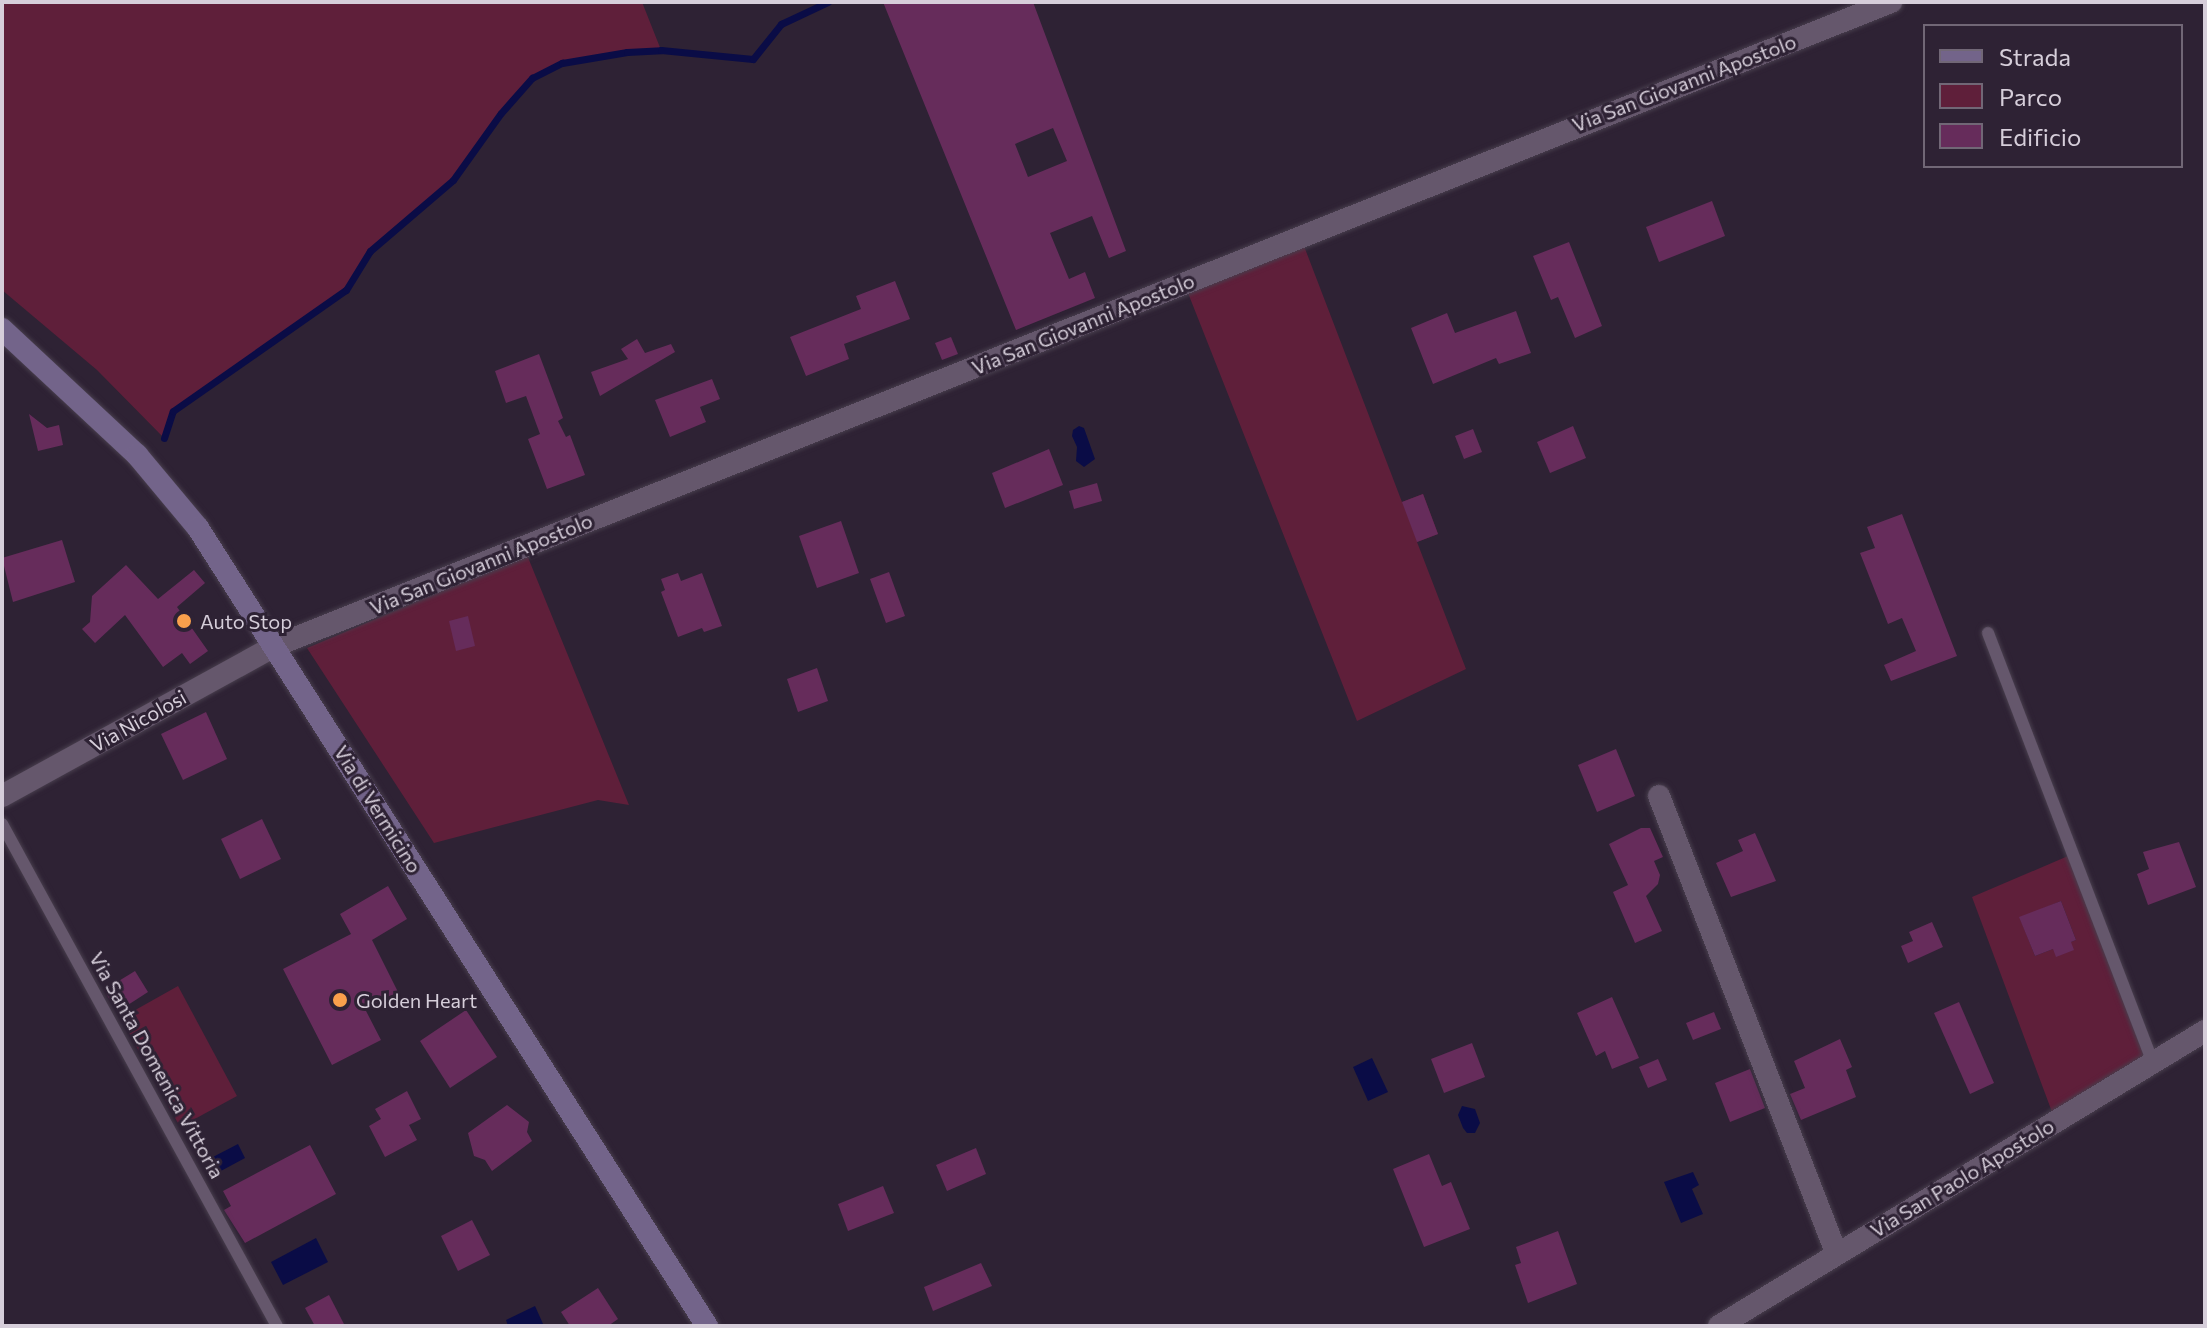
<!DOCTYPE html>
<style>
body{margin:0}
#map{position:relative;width:2207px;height:1328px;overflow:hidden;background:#2e2234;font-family:Commissioner,sans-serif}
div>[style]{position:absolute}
.green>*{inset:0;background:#5f1f3a}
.water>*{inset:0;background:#0a0c46}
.stream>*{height:7px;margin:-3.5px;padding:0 3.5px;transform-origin:3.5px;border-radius:3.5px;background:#0a0c46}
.building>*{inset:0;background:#662c5b}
.roads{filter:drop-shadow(0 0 2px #483e4d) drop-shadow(0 0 2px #483e4d)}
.service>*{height:12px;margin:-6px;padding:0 6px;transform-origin:6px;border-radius:6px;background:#65576c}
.minor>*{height:22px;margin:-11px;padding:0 11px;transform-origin:11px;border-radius:11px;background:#65576c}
.secondary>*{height:22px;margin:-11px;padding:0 11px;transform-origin:11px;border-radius:11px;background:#73648a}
.dots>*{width:22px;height:22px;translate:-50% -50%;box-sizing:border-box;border:4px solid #2e2234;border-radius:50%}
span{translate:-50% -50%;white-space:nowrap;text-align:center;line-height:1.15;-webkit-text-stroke:6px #2e2234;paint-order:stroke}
.street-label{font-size:20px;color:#d6ceda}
.poi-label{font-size:20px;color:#d6ceda}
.left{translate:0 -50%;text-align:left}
.frame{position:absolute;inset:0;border:4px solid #d6ceda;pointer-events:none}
.legend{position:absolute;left:1923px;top:24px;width:260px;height:144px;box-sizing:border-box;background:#2e2234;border:2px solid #716776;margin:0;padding:10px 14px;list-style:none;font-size:24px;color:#d6ceda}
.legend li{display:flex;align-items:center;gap:16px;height:40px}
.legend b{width:40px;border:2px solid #716776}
</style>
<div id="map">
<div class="green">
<div style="clip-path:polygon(2px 2px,642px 2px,661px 50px,562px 63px,532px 78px,501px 113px,453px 180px,370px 251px,346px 290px,174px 411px,164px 438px,97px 370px,2px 290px)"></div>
<div style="clip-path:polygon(1304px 246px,1402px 502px,1423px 494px,1438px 534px,1417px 542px,1466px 669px,1357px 721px,1188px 293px)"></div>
<div style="clip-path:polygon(527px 555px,629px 805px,598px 800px,434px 843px,307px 648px)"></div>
<div style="clip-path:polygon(evenodd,2068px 856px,2145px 1058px,2052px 1112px,1972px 897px,2068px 856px,2061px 901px,2076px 940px,2035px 956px,2020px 918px,2061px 901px)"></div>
<div style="clip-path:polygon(178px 986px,237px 1096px,180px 1127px,121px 1018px)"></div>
</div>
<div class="water">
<div style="clip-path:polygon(1079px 426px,1084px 428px,1095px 459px,1084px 467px,1076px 461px,1077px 447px,1072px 436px,1073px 430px)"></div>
<div style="clip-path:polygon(1372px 1058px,1388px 1092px,1368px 1101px,1353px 1067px)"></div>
<div style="clip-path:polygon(1462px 1106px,1475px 1109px,1480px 1123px,1475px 1133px,1467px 1133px,1463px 1128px,1458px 1115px)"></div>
<div style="clip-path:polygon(238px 1144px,245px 1158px,219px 1172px,211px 1158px)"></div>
<div style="clip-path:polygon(1693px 1172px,1699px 1185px,1692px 1189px,1703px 1214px,1681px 1223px,1664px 1182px)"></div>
<div style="clip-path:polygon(316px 1238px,328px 1262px,283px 1285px,271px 1262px)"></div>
<div style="clip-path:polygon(535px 1306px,544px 1326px,508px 1326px,506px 1320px)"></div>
</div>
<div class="stream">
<div style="left:164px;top:438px;width:28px;rotate:-72deg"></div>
<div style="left:173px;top:411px;width:211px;rotate:-35deg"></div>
<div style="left:346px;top:290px;width:46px;rotate:-58.4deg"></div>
<div style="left:370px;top:251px;width:109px;rotate:-40.5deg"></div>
<div style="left:453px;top:180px;width:82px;rotate:-54.4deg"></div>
<div style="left:501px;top:113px;width:47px;rotate:-48.5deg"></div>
<div style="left:532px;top:78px;width:34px;rotate:-27deg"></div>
<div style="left:562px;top:63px;width:66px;rotate:-9.6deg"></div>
<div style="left:627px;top:52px;width:34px;rotate:-3deg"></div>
<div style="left:661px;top:50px;width:92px;rotate:5.6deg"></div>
<div style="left:753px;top:59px;width:45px;rotate:-51.3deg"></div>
<div style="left:781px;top:24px;width:52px;rotate:-25.1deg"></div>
</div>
<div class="building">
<div style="clip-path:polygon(evenodd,883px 2px,1033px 2px,1126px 251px,1109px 258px,1092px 216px,1050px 233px,1069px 279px,1085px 272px,1095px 298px,1016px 330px,883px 2px,1053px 128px,1067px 161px,1028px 177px,1015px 144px,1053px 128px)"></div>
<div style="clip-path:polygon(1712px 201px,1725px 236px,1659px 262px,1646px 227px)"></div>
<div style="clip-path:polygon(1569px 242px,1602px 326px,1575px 338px,1558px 297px,1551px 300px,1533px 256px)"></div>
<div style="clip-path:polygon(895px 281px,910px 319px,844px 344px,849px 359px,806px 376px,790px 337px,861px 309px,856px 296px)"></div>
<div style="clip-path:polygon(1516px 311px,1531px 353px,1499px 364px,1496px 358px,1433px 384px,1411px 328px,1447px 313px,1455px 333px)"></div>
<div style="clip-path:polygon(951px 337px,958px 354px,942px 360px,935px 343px)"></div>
<div style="clip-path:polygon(637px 339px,645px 353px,671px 344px,675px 352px,600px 396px,591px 372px,628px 359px,621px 349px)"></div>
<div style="clip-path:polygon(539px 354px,563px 418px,558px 421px,566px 437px,570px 435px,585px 475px,547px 489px,528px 439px,540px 434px,526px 396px,506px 403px,495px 371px)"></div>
<div style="clip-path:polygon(712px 379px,720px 399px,700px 407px,706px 422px,670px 437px,655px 400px)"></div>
<div style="clip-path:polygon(29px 414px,47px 428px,59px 425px,63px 445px,38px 451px)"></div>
<div style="clip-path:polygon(1573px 426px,1586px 458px,1550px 473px,1537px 442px)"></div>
<div style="clip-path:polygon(1473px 429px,1482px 452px,1464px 459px,1455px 436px)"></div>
<div style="clip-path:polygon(1049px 449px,1063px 485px,1005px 508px,992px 473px)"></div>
<div style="clip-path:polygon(1097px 483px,1102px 501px,1074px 509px,1069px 491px)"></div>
<div style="clip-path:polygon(1423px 494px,1438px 534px,1417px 542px,1402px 502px)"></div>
<div style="clip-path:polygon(1902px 514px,1957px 656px,1891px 681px,1884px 665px,1916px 651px,1902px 618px,1888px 624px,1860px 553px,1875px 548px,1867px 527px)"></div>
<div style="clip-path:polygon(841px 521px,859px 573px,817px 588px,799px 536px)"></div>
<div style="clip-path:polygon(62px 540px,75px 582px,13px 602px,2px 558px)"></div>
<div style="clip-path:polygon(126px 565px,158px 599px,194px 570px,205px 583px,177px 607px,208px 651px,190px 664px,182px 653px,163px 667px,125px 615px,95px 643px,82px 629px,90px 622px,92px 596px)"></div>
<div style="clip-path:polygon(889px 572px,905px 616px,886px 623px,870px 579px)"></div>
<div style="clip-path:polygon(678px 573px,681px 581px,702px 573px,722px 626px,704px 632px,702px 628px,678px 637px,661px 592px,665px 590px,661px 579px)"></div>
<div style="clip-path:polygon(468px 616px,475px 646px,456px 651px,449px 621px)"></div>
<div style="clip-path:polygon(817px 668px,828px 701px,798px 712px,787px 679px)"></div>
<div style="clip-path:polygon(206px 712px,227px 759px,183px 780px,161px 734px)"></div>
<div style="clip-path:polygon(1616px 749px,1635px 796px,1597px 812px,1578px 765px)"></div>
<div style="clip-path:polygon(262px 819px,281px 859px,240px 879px,221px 839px)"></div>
<div style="clip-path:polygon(1641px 828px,1650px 828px,1663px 857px,1654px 861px,1660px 875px,1658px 884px,1646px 896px,1662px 931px,1635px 943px,1613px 892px,1628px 885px,1609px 844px)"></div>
<div style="clip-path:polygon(1755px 833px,1776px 881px,1731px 897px,1716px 863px,1743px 851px,1738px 840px)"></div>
<div style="clip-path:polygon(2179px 842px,2196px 887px,2148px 905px,2137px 874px,2149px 869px,2143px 852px)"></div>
<div style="clip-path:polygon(388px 886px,407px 919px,372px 940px,398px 992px,365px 1009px,381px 1040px,332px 1065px,283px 969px,351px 934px,340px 914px)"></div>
<div style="clip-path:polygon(2061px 901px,2076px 940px,2071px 942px,2074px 950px,2056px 957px,2053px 949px,2035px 956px,2019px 917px)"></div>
<div style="clip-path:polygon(1932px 922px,1943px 947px,1908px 963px,1901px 946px,1913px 941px,1909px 932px)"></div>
<div style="clip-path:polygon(135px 971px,148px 992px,117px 1012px,104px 990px)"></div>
<div style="clip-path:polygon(1612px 997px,1639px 1058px,1612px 1069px,1605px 1051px,1596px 1056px,1577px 1013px)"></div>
<div style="clip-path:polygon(1959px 1002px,1994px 1083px,1970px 1094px,1934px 1013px)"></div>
<div style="clip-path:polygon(466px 1010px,497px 1057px,450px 1088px,420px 1041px)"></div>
<div style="clip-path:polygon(1714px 1012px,1721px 1029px,1693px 1040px,1686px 1023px)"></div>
<div style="clip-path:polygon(1840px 1039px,1852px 1067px,1846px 1070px,1856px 1097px,1801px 1120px,1790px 1094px,1805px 1088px,1794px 1061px)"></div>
<div style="clip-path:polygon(1472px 1043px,1485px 1077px,1444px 1093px,1431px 1059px)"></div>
<div style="clip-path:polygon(1658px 1059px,1667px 1080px,1648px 1088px,1639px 1067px)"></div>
<div style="clip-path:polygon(1750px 1069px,1765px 1108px,1730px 1122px,1715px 1083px)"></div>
<div style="clip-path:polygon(407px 1091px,421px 1119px,409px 1125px,417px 1140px,385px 1157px,369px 1126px,381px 1119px,375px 1109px)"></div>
<div style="clip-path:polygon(507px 1105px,529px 1122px,527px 1132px,532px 1141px,492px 1171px,485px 1160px,474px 1156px,468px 1133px)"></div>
<div style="clip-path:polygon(310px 1145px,336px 1194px,245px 1243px,224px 1210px,231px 1206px,223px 1191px)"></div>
<div style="clip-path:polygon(976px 1148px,986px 1174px,947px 1191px,936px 1165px)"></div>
<div style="clip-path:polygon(1429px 1154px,1442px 1186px,1451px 1182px,1470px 1229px,1424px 1247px,1393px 1169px)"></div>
<div style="clip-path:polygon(883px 1186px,894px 1213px,848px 1231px,838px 1204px)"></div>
<div style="clip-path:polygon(472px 1220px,490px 1255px,458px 1271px,441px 1236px)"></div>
<div style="clip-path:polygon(1558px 1231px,1577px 1284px,1528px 1303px,1515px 1265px,1521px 1263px,1516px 1247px)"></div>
<div style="clip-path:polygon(981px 1263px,992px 1286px,933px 1311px,924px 1287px)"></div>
<div style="clip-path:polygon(598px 1288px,618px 1319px,608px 1326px,570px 1326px,561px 1312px)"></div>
<div style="clip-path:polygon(329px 1295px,345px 1326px,315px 1326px,305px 1308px)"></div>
</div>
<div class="roads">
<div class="service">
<div style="left:1988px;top:633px;width:461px;rotate:69deg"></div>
<div style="left:2px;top:824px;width:572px;rotate:61.29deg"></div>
</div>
<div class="minor">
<div style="left:2px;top:796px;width:311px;rotate:-28.8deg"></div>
<div style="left:275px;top:646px;width:1740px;rotate:-21.73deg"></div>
<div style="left:1659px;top:796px;width:491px;rotate:68.8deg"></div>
<div style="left:1719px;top:1326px;width:569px;rotate:-31.26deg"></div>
</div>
<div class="secondary">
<div style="left:2px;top:329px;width:185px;rotate:43deg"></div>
<div style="left:137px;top:455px;width:95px;rotate:50.1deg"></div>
<div style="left:198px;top:528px;width:947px;rotate:57.47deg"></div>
</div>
</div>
<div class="dots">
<div style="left:184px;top:621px;background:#f9a04c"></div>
<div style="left:340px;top:1000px;background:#f9a04c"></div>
</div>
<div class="street-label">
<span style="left:1684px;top:83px;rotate:-21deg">Via San Giovanni Apostolo</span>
<span style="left:1083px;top:324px;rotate:-22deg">Via San Giovanni Apostolo</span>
<span style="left:481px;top:564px;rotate:-22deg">Via San Giovanni Apostolo</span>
<span style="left:138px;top:721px;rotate:-29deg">Via Nicolosi</span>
<span style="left:378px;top:809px;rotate:58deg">Via di Vermicino</span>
<span style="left:157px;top:1065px;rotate:61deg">Via Santa Domenica Vittoria</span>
<span style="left:1962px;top:1178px;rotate:-31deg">Via San Paolo Apostolo</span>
</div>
<div class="poi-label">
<span class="left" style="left:200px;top:621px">Auto Stop</span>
<span class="left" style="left:356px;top:1000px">Golden Heart</span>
</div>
<div class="frame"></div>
<ul class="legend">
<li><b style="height:10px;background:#73648a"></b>Strada</li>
<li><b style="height:22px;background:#5f1f3a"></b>Parco</li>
<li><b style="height:22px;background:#662c5b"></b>Edificio</li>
</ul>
</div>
